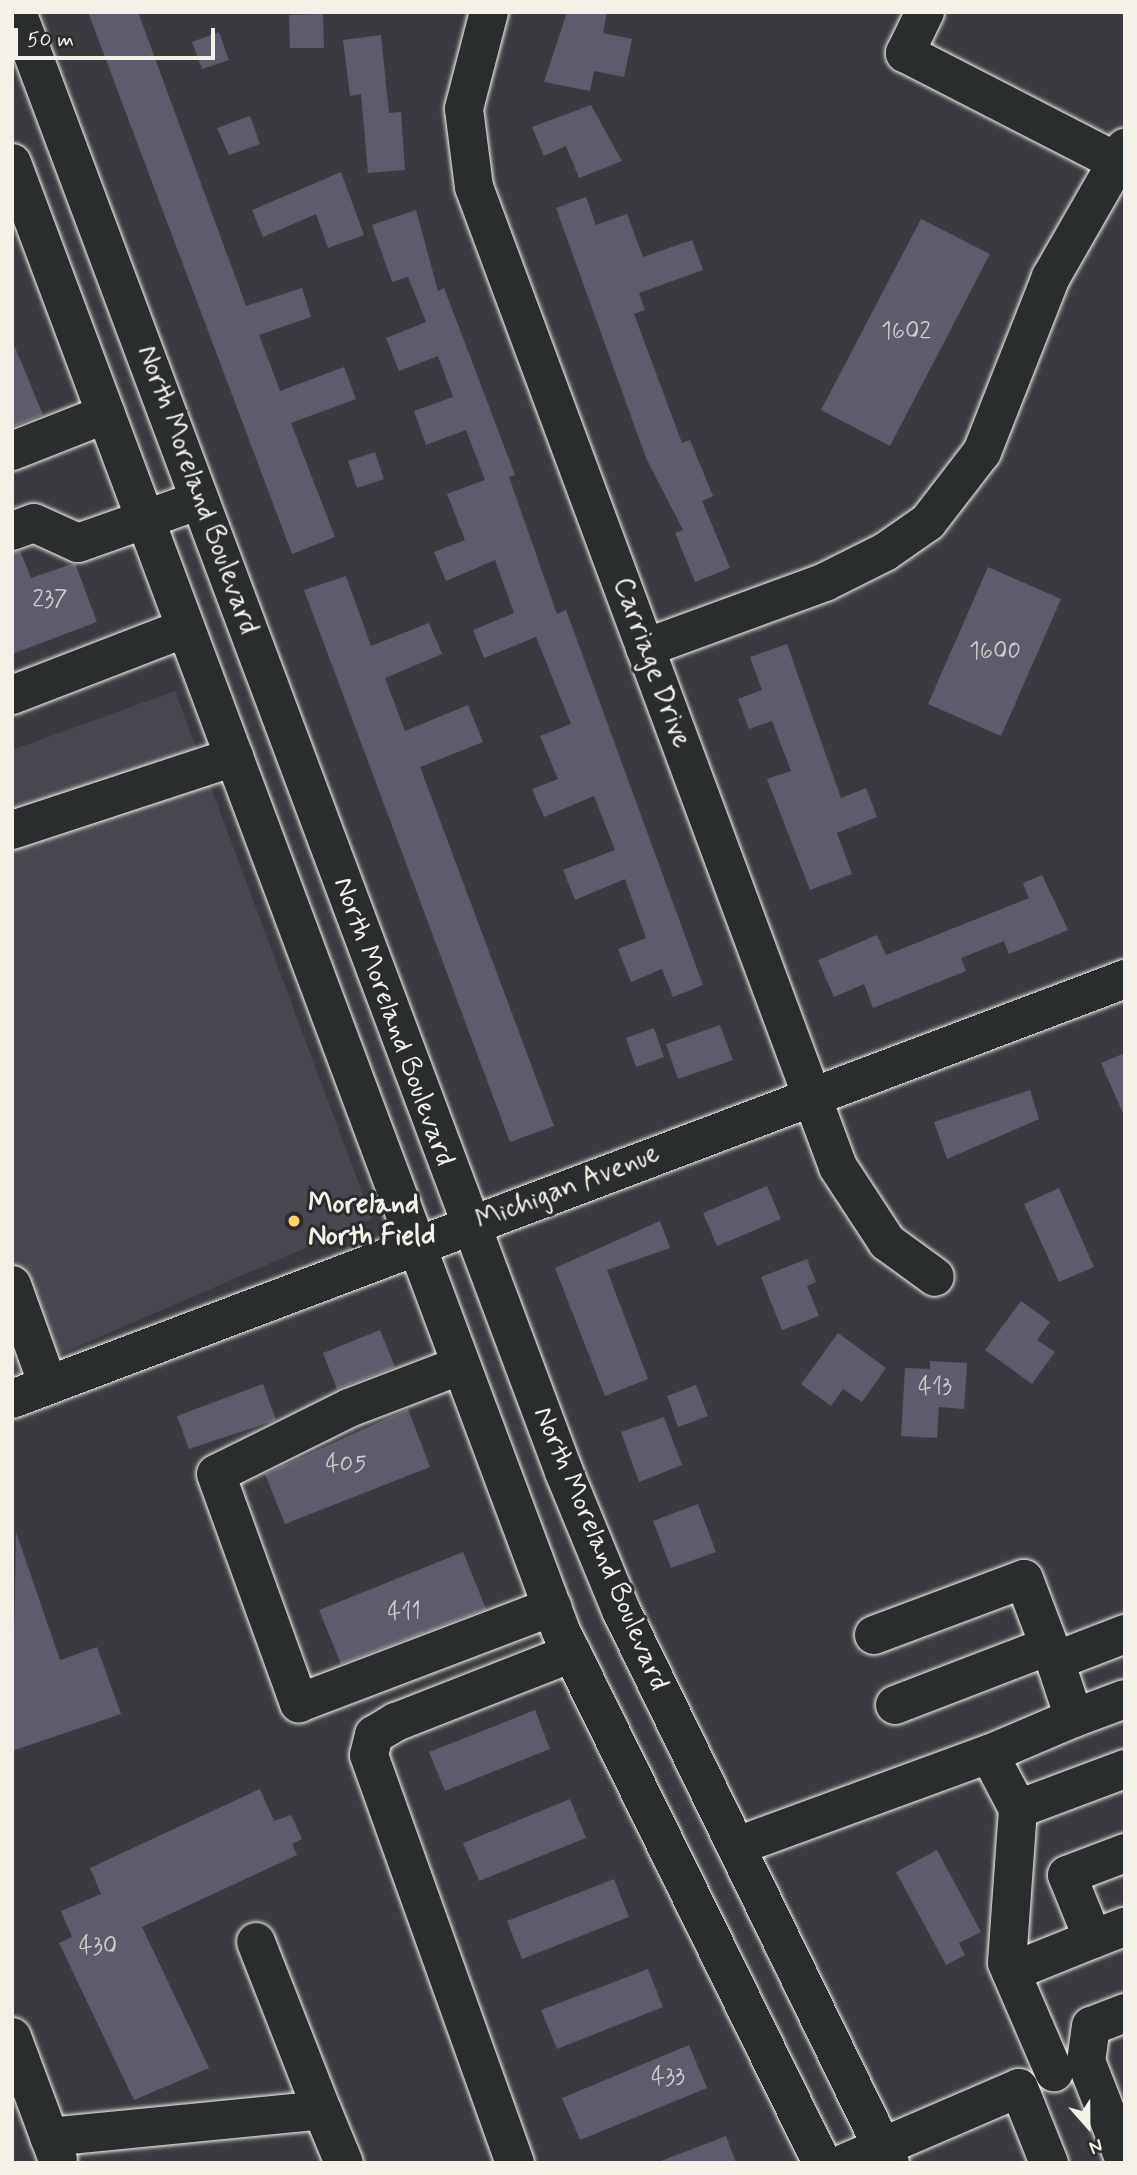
<!DOCTYPE html>
<style>
body{margin:0}
#map{position:relative;width:1137px;height:2175px;overflow:hidden;background:#3a3b41;font-family:Mynerve,sans-serif}
div>[style]{position:absolute}
.built>*{inset:0;background:#484851}
.building>*{inset:0;background:#5e5b6d}
.roads{filter:drop-shadow(0 0 2px #f4f1e8) drop-shadow(0 0 2px #f4f1e8)}
.minor>*{height:38px;margin:-19px;padding:0 19px;transform-origin:19px;border-radius:19px;background:#2a2d2e}
.dots>*{width:19px;height:19px;translate:-50% -50%;box-sizing:border-box;border:4px solid #2a2d2e;border-radius:50%}
span{translate:-50% -50%;white-space:nowrap;text-align:center;line-height:1.15;-webkit-text-stroke:6px #2a2d2e;paint-order:stroke}
.number-label{font-size:24px;color:#ceccc9}
.number-label span{-webkit-text-stroke-width:0}
.street-label{font-size:28px;color:#f4f1e8}
.poi-label{font-size:28px;color:#f4f1e8;font-weight:700}
.left{translate:0 -50%;text-align:left}
.frame{position:absolute;inset:0;border:14px solid #f4f1e8;pointer-events:none}
.north{position:absolute;left:1053px;top:2091px;width:70px;height:70px;-webkit-text-stroke:5px #2a2d2e;paint-order:stroke;rotate:159deg;font-size:19px;font-weight:700;line-height:28px;text-align:center;color:#f4f1e8}
.north::after{content:'';display:block;margin:auto;width:24px;height:32px;background:#f4f1e8;clip-path:polygon(50% 0,100% 100%,50% 72%,0 100%)}
.scale{position:absolute;left:14px;top:28px;width:201px;height:32px;box-sizing:border-box;border:4px solid #f4f1e8;border-top:0;padding-left:9px;font-size:21px;line-height:24px;white-space:nowrap;color:#f4f1e8;-webkit-text-stroke:5px #2a2d2e;paint-order:stroke}
</style>
<div id="map">
<div class="built">
<div style="clip-path:polygon(175px 691px,372px 1219px,12px 1375px,12px 750px)"></div>
</div>
<div class="building">
<div style="clip-path:polygon(88px 12px,138px 12px,246px 306px,302px 288px,311px 317px,259px 335px,280px 391px,344px 367px,356px 399px,291px 423px,335px 537px,292px 554px)"></div>
<div style="clip-path:polygon(567px 12px,607px 12px,603px 33px,632px 39px,624px 77px,594px 71px,590px 91px,544px 82px)"></div>
<div style="clip-path:polygon(323px 14px,324px 48px,290px 48px,289px 15px)"></div>
<div style="clip-path:polygon(219px 32px,229px 60px,202px 69px,192px 42px)"></div>
<div style="clip-path:polygon(381px 35px,389px 113px,401px 112px,405px 170px,368px 173px,361px 94px,350px 96px,343px 40px)"></div>
<div style="clip-path:polygon(591px 105px,622px 161px,579px 178px,566px 146px,544px 156px,532px 127px)"></div>
<div style="clip-path:polygon(250px 116px,260px 144px,229px 155px,217px 128px)"></div>
<div style="clip-path:polygon(341px 172px,364px 235px,328px 248px,316px 214px,263px 237px,252px 210px)"></div>
<div style="clip-path:polygon(586px 197px,596px 225px,627px 214px,643px 257px,692px 240px,703px 270px,639px 293px,645px 310px,634px 314px,682px 443px,690px 440px,713px 496px,702px 501px,730px 568px,695px 582px,675px 533px,683px 530px,646px 458px,556px 208px)"></div>
<div style="clip-path:polygon(416px 210px,438px 291px,444px 288px,515px 475px,509px 477px,557px 614px,566px 610px,703px 985px,673px 997px,662px 969px,631px 982px,618px 949px,646px 938px,625px 879px,575px 900px,563px 870px,615px 850px,594px 796px,544px 817px,532px 789px,558px 779px,540px 736px,571px 724px,536px 637px,484px 658px,473px 630px,514px 613px,495px 560px,446px 581px,434px 552px,465px 540px,447px 494px,485px 480px,466px 430px,426px 445px,414px 411px,453px 397px,438px 356px,399px 371px,386px 338px,426px 322px,408px 277px,392px 282px,372px 225px)"></div>
<div style="clip-path:polygon(921px 219px,990px 254px,890px 446px,821px 410px)"></div>
<div style="clip-path:polygon(12px 340px,43px 415px,12px 427px)"></div>
<div style="clip-path:polygon(375px 452px,384px 479px,357px 488px,348px 461px)"></div>
<div style="clip-path:polygon(20px 551px,31px 578px,75px 563px,97px 622px,12px 654px,12px 552px)"></div>
<div style="clip-path:polygon(988px 567px,1061px 599px,1001px 736px,928px 704px)"></div>
<div style="clip-path:polygon(346px 576px,371px 646px,429px 623px,442px 654px,385px 678px,405px 731px,468px 705px,483px 742px,420px 767px,554px 1126px,510px 1142px,304px 590px)"></div>
<div style="clip-path:polygon(787px 644px,841px 798px,866px 788px,877px 817px,837px 833px,852px 874px,810px 890px,767px 779px,791px 771px,772px 721px,749px 729px,738px 699px,762px 690px,750px 657px)"></div>
<div style="clip-path:polygon(1042px 875px,1068px 930px,1009px 954px,1004px 941px,961px 958px,966px 971px,873px 1008px,864px 984px,834px 997px,818px 960px,877px 935px,886px 955px,1029px 898px,1023px 883px)"></div>
<div style="clip-path:polygon(720px 1025px,733px 1060px,678px 1079px,666px 1044px)"></div>
<div style="clip-path:polygon(654px 1028px,664px 1057px,636px 1067px,626px 1038px)"></div>
<div style="clip-path:polygon(1125px 1053px,1125px 1118px,1101px 1063px)"></div>
<div style="clip-path:polygon(1030px 1090px,1039px 1119px,947px 1159px,934px 1122px)"></div>
<div style="clip-path:polygon(767px 1186px,781px 1219px,717px 1246px,703px 1213px)"></div>
<div style="clip-path:polygon(1059px 1188px,1094px 1267px,1059px 1282px,1024px 1204px)"></div>
<div style="clip-path:polygon(660px 1221px,670px 1248px,607px 1270px,648px 1379px,605px 1396px,555px 1268px)"></div>
<div style="clip-path:polygon(807px 1259px,816px 1282px,807px 1286px,819px 1316px,782px 1330px,761px 1277px)"></div>
<div style="clip-path:polygon(1021px 1301px,1050px 1322px,1037px 1340px,1055px 1352px,1032px 1384px,985px 1350px)"></div>
<div style="clip-path:polygon(380px 1330px,395px 1367px,337px 1389px,323px 1353px)"></div>
<div style="clip-path:polygon(838px 1333px,886px 1368px,862px 1402px,843px 1389px,831px 1406px,801px 1384px)"></div>
<div style="clip-path:polygon(930px 1361px,967px 1363px,964px 1409px,939px 1407px,937px 1438px,901px 1436px,905px 1368px,930px 1369px)"></div>
<div style="clip-path:polygon(263px 1384px,276px 1420px,189px 1449px,177px 1416px)"></div>
<div style="clip-path:polygon(696px 1385px,708px 1416px,678px 1427px,667px 1396px)"></div>
<div style="clip-path:polygon(408px 1409px,430px 1467px,285px 1524px,265px 1474px)"></div>
<div style="clip-path:polygon(664px 1417px,682px 1465px,639px 1482px,621px 1432px)"></div>
<div style="clip-path:polygon(698px 1504px,716px 1552px,671px 1568px,653px 1521px)"></div>
<div style="clip-path:polygon(16px 1532px,60px 1660px,97px 1647px,121px 1714px,12px 1751px)"></div>
<div style="clip-path:polygon(463px 1552px,486px 1609px,341px 1664px,319px 1610px)"></div>
<div style="clip-path:polygon(535px 1710px,550px 1749px,445px 1791px,429px 1752px)"></div>
<div style="clip-path:polygon(260px 1789px,274px 1821px,291px 1815px,302px 1839px,292px 1844px,297px 1855px,142px 1927px,209px 2068px,134px 2100px,59px 1943px,72px 1937px,61px 1911px,101px 1894px,90px 1868px)"></div>
<div style="clip-path:polygon(570px 1799px,586px 1838px,479px 1881px,463px 1843px)"></div>
<div style="clip-path:polygon(937px 1850px,981px 1932px,959px 1943px,965px 1955px,946px 1965px,896px 1872px)"></div>
<div style="clip-path:polygon(614px 1879px,629px 1917px,522px 1959px,507px 1921px)"></div>
<div style="clip-path:polygon(648px 1969px,663px 2007px,557px 2049px,541px 2010px)"></div>
<div style="clip-path:polygon(689px 2045px,707px 2088px,580px 2140px,562px 2098px)"></div>
<div style="clip-path:polygon(726px 2136px,736px 2163px,662px 2163px,661px 2161px)"></div>
</div>
<div class="roads">
<div class="minor">
<div style="left:17px;top:12px;width:1559px;rotate:69.46deg"></div>
<div style="left:564px;top:1472px;width:147px;rotate:67.6deg"></div>
<div style="left:620px;top:1608px;width:617px;rotate:64.06deg"></div>
<div style="left:489px;top:12px;width:100px;rotate:104.5deg"></div>
<div style="left:464px;top:109px;width:79px;rotate:82.7deg"></div>
<div style="left:474px;top:187px;width:1045px;rotate:69.62deg"></div>
<div style="left:838px;top:1167px;width:90px;rotate:56.8deg"></div>
<div style="left:887px;top:1242px;width:59px;rotate:36.1deg"></div>
<div style="left:925px;top:12px;width:46px;rotate:116deg"></div>
<div style="left:905px;top:53px;width:236px;rotate:27.2deg"></div>
<div style="left:12px;top:163px;width:1567px;rotate:69.5deg"></div>
<div style="left:561px;top:1631px;width:593px;rotate:63.87deg"></div>
<div style="left:12px;top:451px;width:101px;rotate:-21.5deg"></div>
<div style="left:12px;top:531px;width:23px;rotate:-20deg"></div>
<div style="left:34px;top:523px;width:48px;rotate:24.4deg"></div>
<div style="left:78px;top:543px;width:129px;rotate:-19.4deg"></div>
<div style="left:645px;top:648px;width:192px;rotate:-20.1deg"></div>
<div style="left:825px;top:582px;width:67px;rotate:-26.6deg"></div>
<div style="left:885px;top:552px;width:52px;rotate:-34.9deg"></div>
<div style="left:928px;top:522px;width:88px;rotate:-52.4deg"></div>
<div style="left:982px;top:452px;width:188px;rotate:-68.5deg"></div>
<div style="left:1051px;top:277px;width:149px;rotate:-60.2deg"></div>
<div style="left:12px;top:695px;width:186px;rotate:-21.1deg"></div>
<div style="left:12px;top:830px;width:234px;rotate:-18.2deg"></div>
<div style="left:12px;top:1285px;width:106px;rotate:70.2deg"></div>
<div style="left:459px;top:1366px;width:118px;rotate:159.1deg"></div>
<div style="left:349px;top:1408px;width:148px;rotate:153.6deg"></div>
<div style="left:216px;top:1474px;width:244px;rotate:70.1deg"></div>
<div style="left:299px;top:1703px;width:271px;rotate:-20.8deg"></div>
<div style="left:12px;top:1399px;width:1190px;rotate:-20.67deg"></div>
<div style="left:874px;top:1635px;width:160px;rotate:-20.5deg"></div>
<div style="left:1024px;top:1579px;width:88px;rotate:69.3deg"></div>
<div style="left:1055px;top:1661px;width:75px;rotate:-21.1deg"></div>
<div style="left:895px;top:1705px;width:165px;rotate:-21deg"></div>
<div style="left:1074px;top:1718px;width:54px;rotate:-20.4deg"></div>
<div style="left:989px;top:1754px;width:92px;rotate:-23deg"></div>
<div style="left:1074px;top:1718px;width:60px;rotate:-108.4deg"></div>
<div style="left:1018px;top:1809px;width:114px;rotate:-20.5deg"></div>
<div style="left:737px;top:1846px;width:268px;rotate:-20.1deg"></div>
<div style="left:989px;top:1754px;width:62px;rotate:62.2deg"></div>
<div style="left:1018px;top:1809px;width:154px;rotate:94.1deg"></div>
<div style="left:1007px;top:1963px;width:119px;rotate:66.7deg"></div>
<div style="left:1093px;top:1939px;width:34px;rotate:-21deg"></div>
<div style="left:256px;top:1942px;width:180px;rotate:68.6deg"></div>
<div style="left:1011px;top:1972px;width:88px;rotate:-21.9deg"></div>
<div style="left:1093px;top:1939px;width:69px;rotate:-112.1deg"></div>
<div style="left:1067px;top:1875px;width:62px;rotate:-20.8deg"></div>
<div style="left:1125px;top:2013px;width:36px;rotate:159deg"></div>
<div style="left:1091px;top:2026px;width:35px;rotate:98deg"></div>
<div style="left:1086px;top:2061px;width:107px;rotate:68.7deg"></div>
<div style="left:12px;top:2037px;width:131px;rotate:69.5deg"></div>
<div style="left:49px;top:2137px;width:274px;rotate:-5.6deg"></div>
<div style="left:322px;top:2110px;width:57px;rotate:67.5deg"></div>
<div style="left:515px;top:2163px;width:433px;rotate:-109.7deg"></div>
<div style="left:369px;top:1755px;width:21px;rotate:-76deg"></div>
<div style="left:374px;top:1735px;width:26px;rotate:-31deg"></div>
<div style="left:396px;top:1722px;width:189px;rotate:-21.4deg"></div>
<div style="left:845px;top:2163px;width:189px;rotate:-23.3deg"></div>
<div style="left:1019px;top:2088px;width:81px;rotate:68.2deg"></div>
</div>
</div>
<div class="dots">
<div style="left:294px;top:1221px;background:#ffd166"></div>
</div>
<div class="number-label">
<span style="left:906px;top:332px">1602</span>
<span style="left:50px;top:600px">237</span>
<span style="left:995px;top:652px">1600</span>
<span style="left:935px;top:1388px">413</span>
<span style="left:346px;top:1465px">405</span>
<span style="left:404px;top:1613px">411</span>
<span style="left:98px;top:1947px">430</span>
<span style="left:668px;top:2078px">433</span>
</div>
<div class="street-label">
<span style="left:197px;top:490px;rotate:70deg">North Moreland Boulevard</span>
<span style="left:651px;top:663px;rotate:70deg">Carriage Drive</span>
<span style="left:393px;top:1022px;rotate:70deg">North Moreland Boulevard</span>
<span style="left:568px;top:1188px;rotate:-21deg">Michigan Avenue</span>
<span style="left:600px;top:1549px;rotate:67deg">North Moreland Boulevard</span>
</div>
<div class="poi-label">
<span class="left" style="left:308px;top:1221px">Moreland<br>North Field</span>
</div>
<div class="frame"></div>
<div class="north">N</div>
<div class="scale">50 m</div>
</div>
